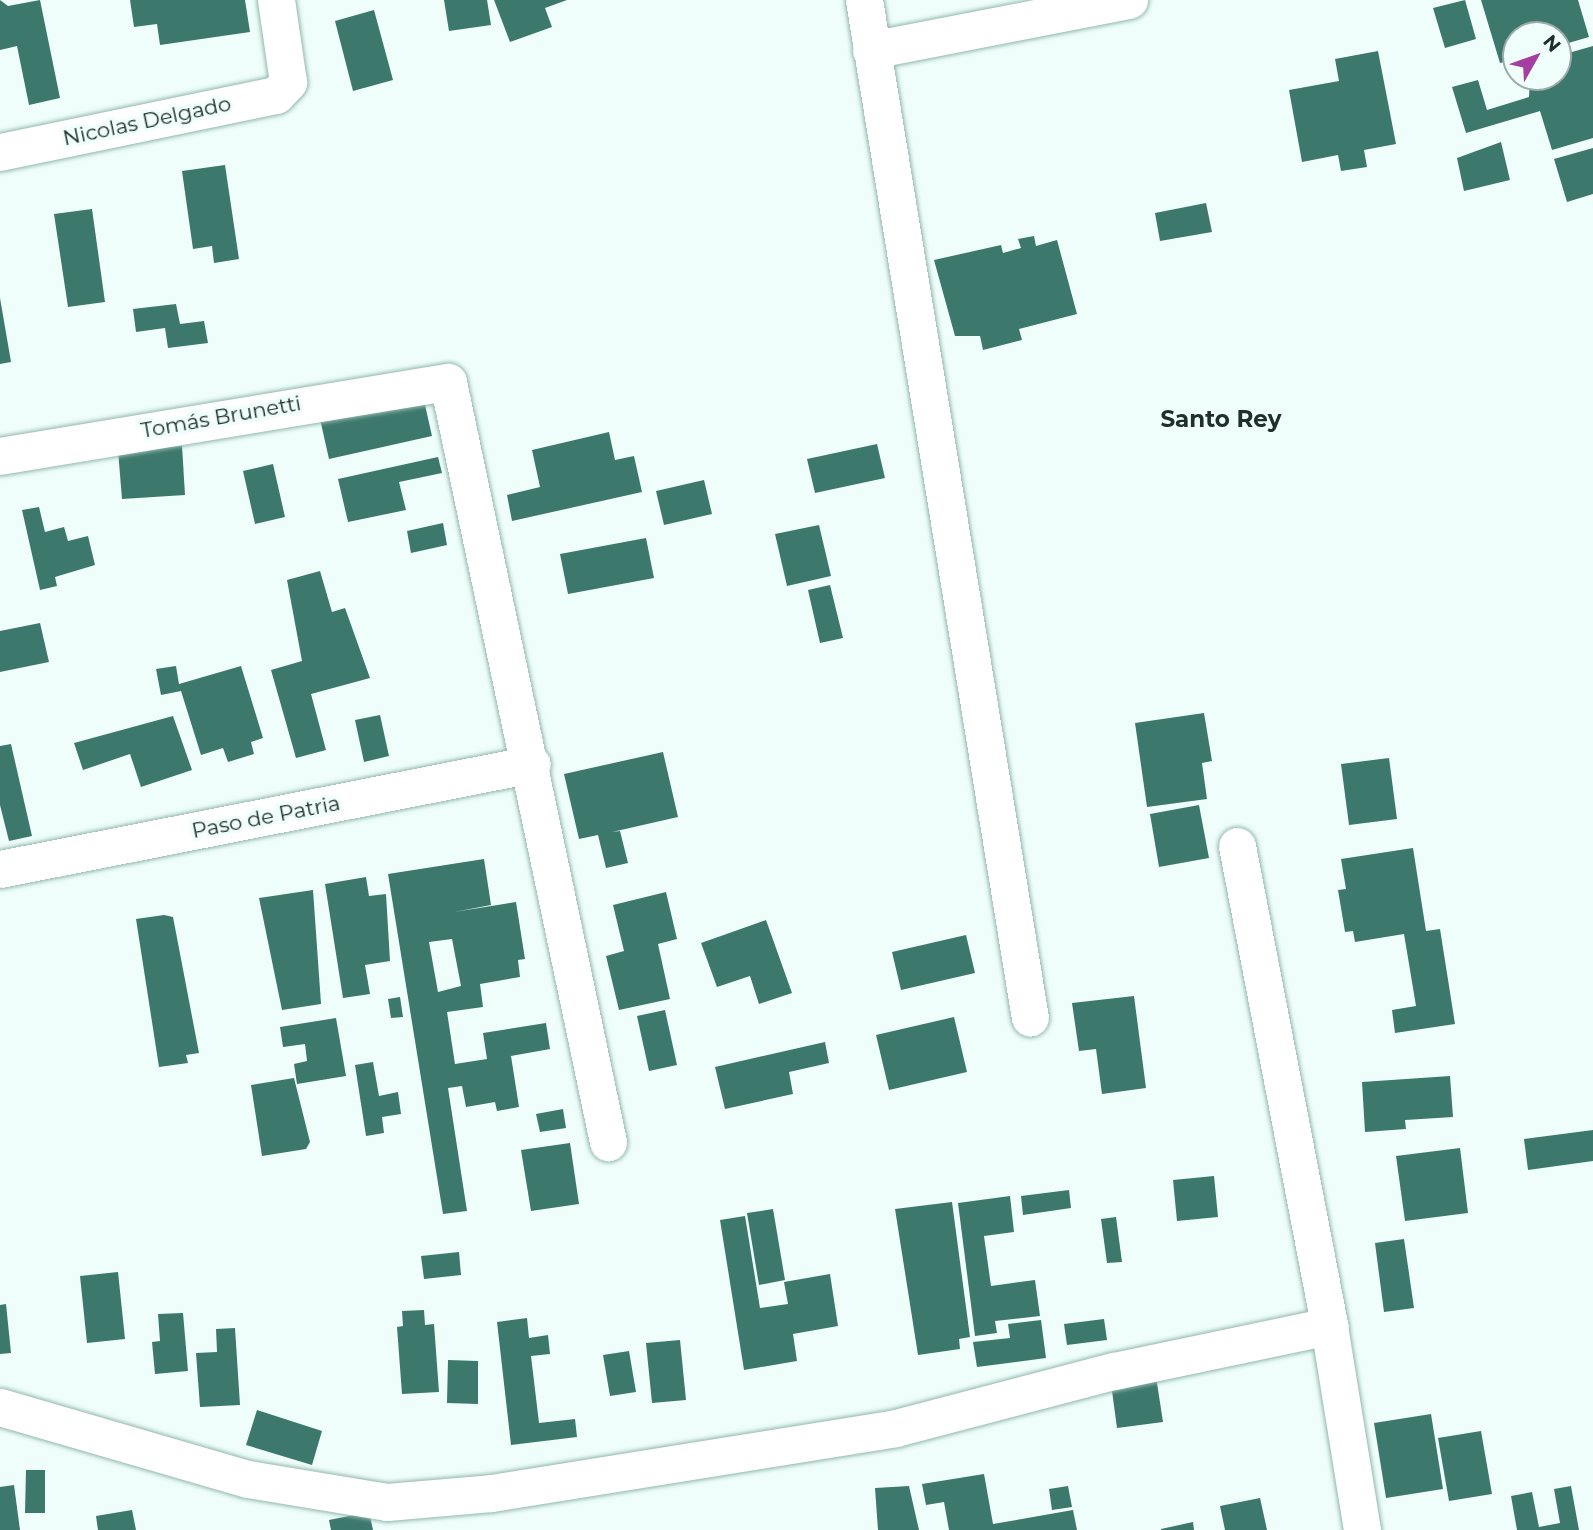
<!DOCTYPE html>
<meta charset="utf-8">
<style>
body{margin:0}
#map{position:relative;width:1593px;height:1530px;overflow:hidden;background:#effefa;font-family:Montserrat,sans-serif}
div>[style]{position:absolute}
.building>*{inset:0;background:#3d786c}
.roads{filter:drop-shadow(0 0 2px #92b7ae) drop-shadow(0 0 2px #92b7ae)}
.minor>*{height:37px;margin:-18.5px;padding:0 18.5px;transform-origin:18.5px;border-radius:18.5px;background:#fff}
span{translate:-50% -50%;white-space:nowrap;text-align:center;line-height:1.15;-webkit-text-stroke:7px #effefa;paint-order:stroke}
.street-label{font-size:21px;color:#202f2c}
.neighbourhood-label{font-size:23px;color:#202f2c;font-weight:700}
.north{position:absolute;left:1502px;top:21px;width:70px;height:70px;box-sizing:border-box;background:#effefa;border:2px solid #9caba8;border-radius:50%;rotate:50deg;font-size:19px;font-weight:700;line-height:28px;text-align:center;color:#202f2c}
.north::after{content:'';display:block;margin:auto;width:24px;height:32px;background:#a43ea2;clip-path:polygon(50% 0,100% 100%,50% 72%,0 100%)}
</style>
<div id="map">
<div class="building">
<div style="clip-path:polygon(0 0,8px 6px,40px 0,60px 98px,29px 105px,17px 46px,0 50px)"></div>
<div style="clip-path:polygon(130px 0,245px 0,250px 32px,160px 45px,157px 24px,134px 27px)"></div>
<div style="clip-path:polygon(444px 0,487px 0,491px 25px,449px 31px)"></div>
<div style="clip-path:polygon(494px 0,567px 0,545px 8px,552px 27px,510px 42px)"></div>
<div style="clip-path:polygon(1465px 0,1476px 39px,1445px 48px,1433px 8px)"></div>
<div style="clip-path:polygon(1481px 0,1578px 0,1589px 37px,1558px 46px,1558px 35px,1516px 35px,1516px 59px,1500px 63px)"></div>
<div style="clip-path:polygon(374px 10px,393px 80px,353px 91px,335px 21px)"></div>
<div style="clip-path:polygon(1593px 46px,1593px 138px,1552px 150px,1540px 111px,1466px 133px,1452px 87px,1478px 80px,1487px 110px,1529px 97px,1530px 77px,1558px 77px,1558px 56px)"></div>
<div style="clip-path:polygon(1378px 51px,1396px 144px,1364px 150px,1367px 167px,1341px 171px,1338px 155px,1302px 162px,1289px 90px,1339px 81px,1335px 59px)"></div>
<div style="clip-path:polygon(1501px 142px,1510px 180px,1464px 191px,1457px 158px)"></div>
<div style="clip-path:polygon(1593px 148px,1593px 194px,1567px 202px,1554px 159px)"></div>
<div style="clip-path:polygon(225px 165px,239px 259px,214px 263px,212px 246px,193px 249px,182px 171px)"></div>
<div style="clip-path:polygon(1206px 203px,1212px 232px,1160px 241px,1155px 213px)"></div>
<div style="clip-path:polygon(92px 209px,105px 302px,68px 307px,54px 214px)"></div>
<div style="clip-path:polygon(1034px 236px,1036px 246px,1057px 240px,1077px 314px,1019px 329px,1022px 340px,983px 350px,980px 336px,955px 336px,934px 260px,1001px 245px,1003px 253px,1021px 248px,1018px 239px)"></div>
<div style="clip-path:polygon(0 298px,11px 362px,0 364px)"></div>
<div style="clip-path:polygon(176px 304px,180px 324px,204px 321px,208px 343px,168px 348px,165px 328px,136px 332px,133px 309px)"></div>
<div style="clip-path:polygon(423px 396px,432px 436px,329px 459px,320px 419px)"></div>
<div style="clip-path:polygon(609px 432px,615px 460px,634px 456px,642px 492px,512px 521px,507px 495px,540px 487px,532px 450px)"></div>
<div style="clip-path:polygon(877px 444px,885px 478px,815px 493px,807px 459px)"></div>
<div style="clip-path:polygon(182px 446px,185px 495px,122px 499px,118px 450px)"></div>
<div style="clip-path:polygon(438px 457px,442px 473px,399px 482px,406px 510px,348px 522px,338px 479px)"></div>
<div style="clip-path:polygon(273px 464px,285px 517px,255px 524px,243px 471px)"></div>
<div style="clip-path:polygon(704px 480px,712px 514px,664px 525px,656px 491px)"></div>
<div style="clip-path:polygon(39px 507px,45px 532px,64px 527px,68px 541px,88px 536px,95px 565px,55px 577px,57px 586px,40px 590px,22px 510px)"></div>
<div style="clip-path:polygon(443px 523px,447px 545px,411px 553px,407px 531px)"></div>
<div style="clip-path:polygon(819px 525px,831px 576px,787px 586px,775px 534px)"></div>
<div style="clip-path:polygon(646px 538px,654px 578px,568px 594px,560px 554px)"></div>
<div style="clip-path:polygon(320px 571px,332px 612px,345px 608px,370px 678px,311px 694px,326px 750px,296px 758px,271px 670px,302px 661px,287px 580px)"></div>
<div style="clip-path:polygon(830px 585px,843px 638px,820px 643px,808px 590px)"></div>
<div style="clip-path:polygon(40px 623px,49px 662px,0 672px,0 631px)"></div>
<div style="clip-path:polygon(176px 666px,179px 684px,241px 666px,263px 738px,251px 742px,254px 754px,228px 762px,223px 748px,201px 755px,181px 691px,161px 695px,156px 669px)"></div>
<div style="clip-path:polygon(1204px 713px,1212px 761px,1202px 763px,1207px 799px,1147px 807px,1135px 723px)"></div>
<div style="clip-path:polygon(380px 715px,389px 756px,364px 762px,355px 720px)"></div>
<div style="clip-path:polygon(173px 716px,192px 770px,141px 787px,130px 754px,83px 770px,74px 743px)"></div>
<div style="clip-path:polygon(11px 744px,32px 836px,9px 841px,0 805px,0 746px)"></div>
<div style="clip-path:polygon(663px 752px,678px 817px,612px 832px,620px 831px,628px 863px,606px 868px,598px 835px,579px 839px,564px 774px)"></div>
<div style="clip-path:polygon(1389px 758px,1397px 819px,1349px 825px,1341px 764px)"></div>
<div style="clip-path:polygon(1199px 805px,1209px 858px,1159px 867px,1150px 814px)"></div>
<div style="clip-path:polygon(1413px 848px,1426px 931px,1440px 929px,1455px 1024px,1395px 1033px,1392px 1010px,1416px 1006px,1404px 934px,1355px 942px,1353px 931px,1345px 932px,1338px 890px,1346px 889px,1341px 859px)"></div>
<div style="clip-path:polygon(evenodd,484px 859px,491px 905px,454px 912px,516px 902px,525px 959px,518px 960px,520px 977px,480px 984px,483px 1007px,447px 1012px,455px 1064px,487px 1059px,483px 1033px,546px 1023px,550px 1049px,511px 1056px,519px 1107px,497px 1111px,495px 1102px,466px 1107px,462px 1086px,448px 1088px,467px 1211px,443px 1214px,388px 874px,484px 859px,452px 939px,461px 986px,438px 992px,429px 942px,452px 939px)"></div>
<div style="clip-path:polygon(366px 877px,369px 896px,386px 894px,390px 961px,365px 965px,370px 994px,343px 998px,325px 884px)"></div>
<div style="clip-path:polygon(313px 890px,321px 1004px,282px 1010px,259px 898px)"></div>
<div style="clip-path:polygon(666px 892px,677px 939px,658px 944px,670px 999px,619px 1010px,606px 956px,624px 951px,613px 905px)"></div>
<div style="clip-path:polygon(164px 915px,173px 917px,199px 1053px,186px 1055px,188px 1063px,159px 1067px,136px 919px)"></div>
<div style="clip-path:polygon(766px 920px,792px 993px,759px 1004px,750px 976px,717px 987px,701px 943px)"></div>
<div style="clip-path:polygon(966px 935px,975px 973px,901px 990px,892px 952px)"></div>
<div style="clip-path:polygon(1134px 996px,1146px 1088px,1102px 1094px,1096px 1049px,1079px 1051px,1072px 1003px)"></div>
<div style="clip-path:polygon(400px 997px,403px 1017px,391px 1018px,388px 999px)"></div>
<div style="clip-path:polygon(665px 1010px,677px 1065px,649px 1071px,637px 1016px)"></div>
<div style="clip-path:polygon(954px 1017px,967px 1072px,889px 1090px,876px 1035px)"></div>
<div style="clip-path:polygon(336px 1018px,346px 1076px,297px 1084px,294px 1064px,307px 1061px,305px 1044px,283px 1047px,280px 1027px)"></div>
<div style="clip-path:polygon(825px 1042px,829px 1063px,789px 1072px,793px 1094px,725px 1109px,715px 1067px)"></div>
<div style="clip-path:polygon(373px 1062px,379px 1096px,398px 1092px,401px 1114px,382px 1117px,384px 1133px,366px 1136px,355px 1065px)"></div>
<div style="clip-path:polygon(1450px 1076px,1453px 1117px,1405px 1120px,1406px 1129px,1365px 1132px,1362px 1082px)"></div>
<div style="clip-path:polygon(294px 1078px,310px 1142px,306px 1149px,262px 1156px,251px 1085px)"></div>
<div style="clip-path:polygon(563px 1109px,566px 1128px,540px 1132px,536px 1114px)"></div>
<div style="clip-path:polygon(1593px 1130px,1593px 1161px,1528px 1170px,1524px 1139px)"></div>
<div style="clip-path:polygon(570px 1143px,579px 1204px,531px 1211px,521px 1150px)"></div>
<div style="clip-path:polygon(1460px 1148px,1468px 1213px,1405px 1221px,1396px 1156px)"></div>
<div style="clip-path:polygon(1214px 1176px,1218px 1217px,1177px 1221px,1173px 1180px)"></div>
<div style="clip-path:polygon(1069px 1190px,1071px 1208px,1023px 1215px,1021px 1196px)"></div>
<div style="clip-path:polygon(1010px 1196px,1014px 1232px,984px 1236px,991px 1286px,1035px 1280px,1040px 1316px,995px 1321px,997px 1333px,975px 1336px,958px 1203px)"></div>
<div style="clip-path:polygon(952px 1202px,970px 1337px,959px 1339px,960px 1349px,918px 1355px,895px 1209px)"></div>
<div style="clip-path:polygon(773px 1209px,785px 1280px,759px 1285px,747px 1213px)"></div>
<div style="clip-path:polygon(745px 1216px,760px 1308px,788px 1304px,784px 1282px,830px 1274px,838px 1326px,793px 1334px,797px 1361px,744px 1370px,720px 1220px)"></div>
<div style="clip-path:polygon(1116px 1217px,1122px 1262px,1107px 1263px,1101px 1219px)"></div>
<div style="clip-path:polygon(1404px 1239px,1414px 1308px,1384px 1312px,1375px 1243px)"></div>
<div style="clip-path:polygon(459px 1252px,461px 1275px,424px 1279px,421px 1256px)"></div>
<div style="clip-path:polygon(118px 1272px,125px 1339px,87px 1343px,80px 1276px)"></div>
<div style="clip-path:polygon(6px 1304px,11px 1353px,0 1354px,0 1305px)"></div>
<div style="clip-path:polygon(424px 1310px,425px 1325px,434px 1324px,439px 1392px,402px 1394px,397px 1327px,403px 1326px,402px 1311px)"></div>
<div style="clip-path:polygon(183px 1313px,188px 1371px,155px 1374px,152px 1342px,160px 1341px,158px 1314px)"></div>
<div style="clip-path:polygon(527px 1318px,529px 1338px,548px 1335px,550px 1354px,531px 1356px,539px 1423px,575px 1419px,577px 1437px,511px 1445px,497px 1322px)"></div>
<div style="clip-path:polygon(1104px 1319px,1107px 1340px,1067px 1345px,1064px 1324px)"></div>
<div style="clip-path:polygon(1041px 1320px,1046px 1358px,977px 1367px,973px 1342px,1010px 1338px,1008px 1324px)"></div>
<div style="clip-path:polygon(235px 1328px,240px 1405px,200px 1407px,196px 1353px,217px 1352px,216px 1329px)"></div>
<div style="clip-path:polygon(680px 1340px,686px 1400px,652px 1403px,646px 1343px)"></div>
<div style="clip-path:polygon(629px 1351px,636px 1392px,610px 1396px,603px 1355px)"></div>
<div style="clip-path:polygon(448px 1360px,478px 1361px,478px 1404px,447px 1403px)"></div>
<div style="clip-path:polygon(1155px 1370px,1163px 1422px,1117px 1428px,1110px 1376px)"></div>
<div style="clip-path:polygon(257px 1410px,322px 1431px,312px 1465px,246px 1445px)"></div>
<div style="clip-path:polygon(1431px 1414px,1443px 1489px,1386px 1498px,1374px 1423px)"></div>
<div style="clip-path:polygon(1481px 1431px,1492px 1494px,1449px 1501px,1438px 1438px)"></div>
<div style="clip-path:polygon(26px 1470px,45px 1470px,45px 1513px,25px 1513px)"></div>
<div style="clip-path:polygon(984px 1474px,993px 1524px,1073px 1510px,1077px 1530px,949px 1530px,944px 1502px,926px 1505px,922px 1484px)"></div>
<div style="clip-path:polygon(14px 1485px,20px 1530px,0 1530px,0 1487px)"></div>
<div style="clip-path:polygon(909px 1486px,919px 1530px,878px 1530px,875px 1488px)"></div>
<div style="clip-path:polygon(1068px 1486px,1072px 1507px,1052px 1510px,1049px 1489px)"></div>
<div style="clip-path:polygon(1571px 1486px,1579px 1530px,1517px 1530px,1511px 1496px,1532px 1492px,1539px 1527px,1560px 1523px,1554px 1489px)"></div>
<div style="clip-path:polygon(1260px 1498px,1267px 1530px,1225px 1530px,1220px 1506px)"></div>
<div style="clip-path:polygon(132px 1510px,136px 1530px,98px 1530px,96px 1516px)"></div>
<div style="clip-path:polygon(369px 1512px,373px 1530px,331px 1530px,329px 1520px)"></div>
<div style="clip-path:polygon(1193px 1522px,1194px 1530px,1161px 1530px,1161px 1529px)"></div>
</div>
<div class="roads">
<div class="minor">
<div style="left:864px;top:0;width:1031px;rotate:80.74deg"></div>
<div style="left:871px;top:50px;width:263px;rotate:-11deg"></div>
<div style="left:0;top:152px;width:282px;rotate:-11.7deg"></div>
<div style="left:276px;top:95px;width:18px;rotate:-47deg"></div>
<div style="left:288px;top:82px;width:83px;rotate:-98.3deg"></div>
<div style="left:0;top:456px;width:454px;rotate:-9.4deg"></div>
<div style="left:448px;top:382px;width:777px;rotate:78.11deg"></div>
<div style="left:1237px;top:846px;width:489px;rotate:79.1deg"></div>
<div style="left:1329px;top:1326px;width:207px;rotate:80.8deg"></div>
<div style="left:0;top:869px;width:542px;rotate:-11.16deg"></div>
<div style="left:0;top:1407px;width:258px;rotate:16.2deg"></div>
<div style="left:248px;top:1479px;width:141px;rotate:9.4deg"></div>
<div style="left:387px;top:1502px;width:104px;rotate:-4.9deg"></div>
<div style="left:491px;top:1493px;width:410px;rotate:-9.1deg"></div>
<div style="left:896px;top:1428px;width:225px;rotate:-14.7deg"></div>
<div style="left:1114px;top:1371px;width:220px;rotate:-11.8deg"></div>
</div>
</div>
<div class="street-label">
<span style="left:147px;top:121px;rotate:-12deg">Nicolas Delgado</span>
<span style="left:221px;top:417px;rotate:-10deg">Tomás Brunetti</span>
<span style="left:266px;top:817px;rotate:-11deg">Paso de Patria</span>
</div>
<div class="neighbourhood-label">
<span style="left:1221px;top:419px">Santo Rey</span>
</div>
<div class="north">N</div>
</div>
